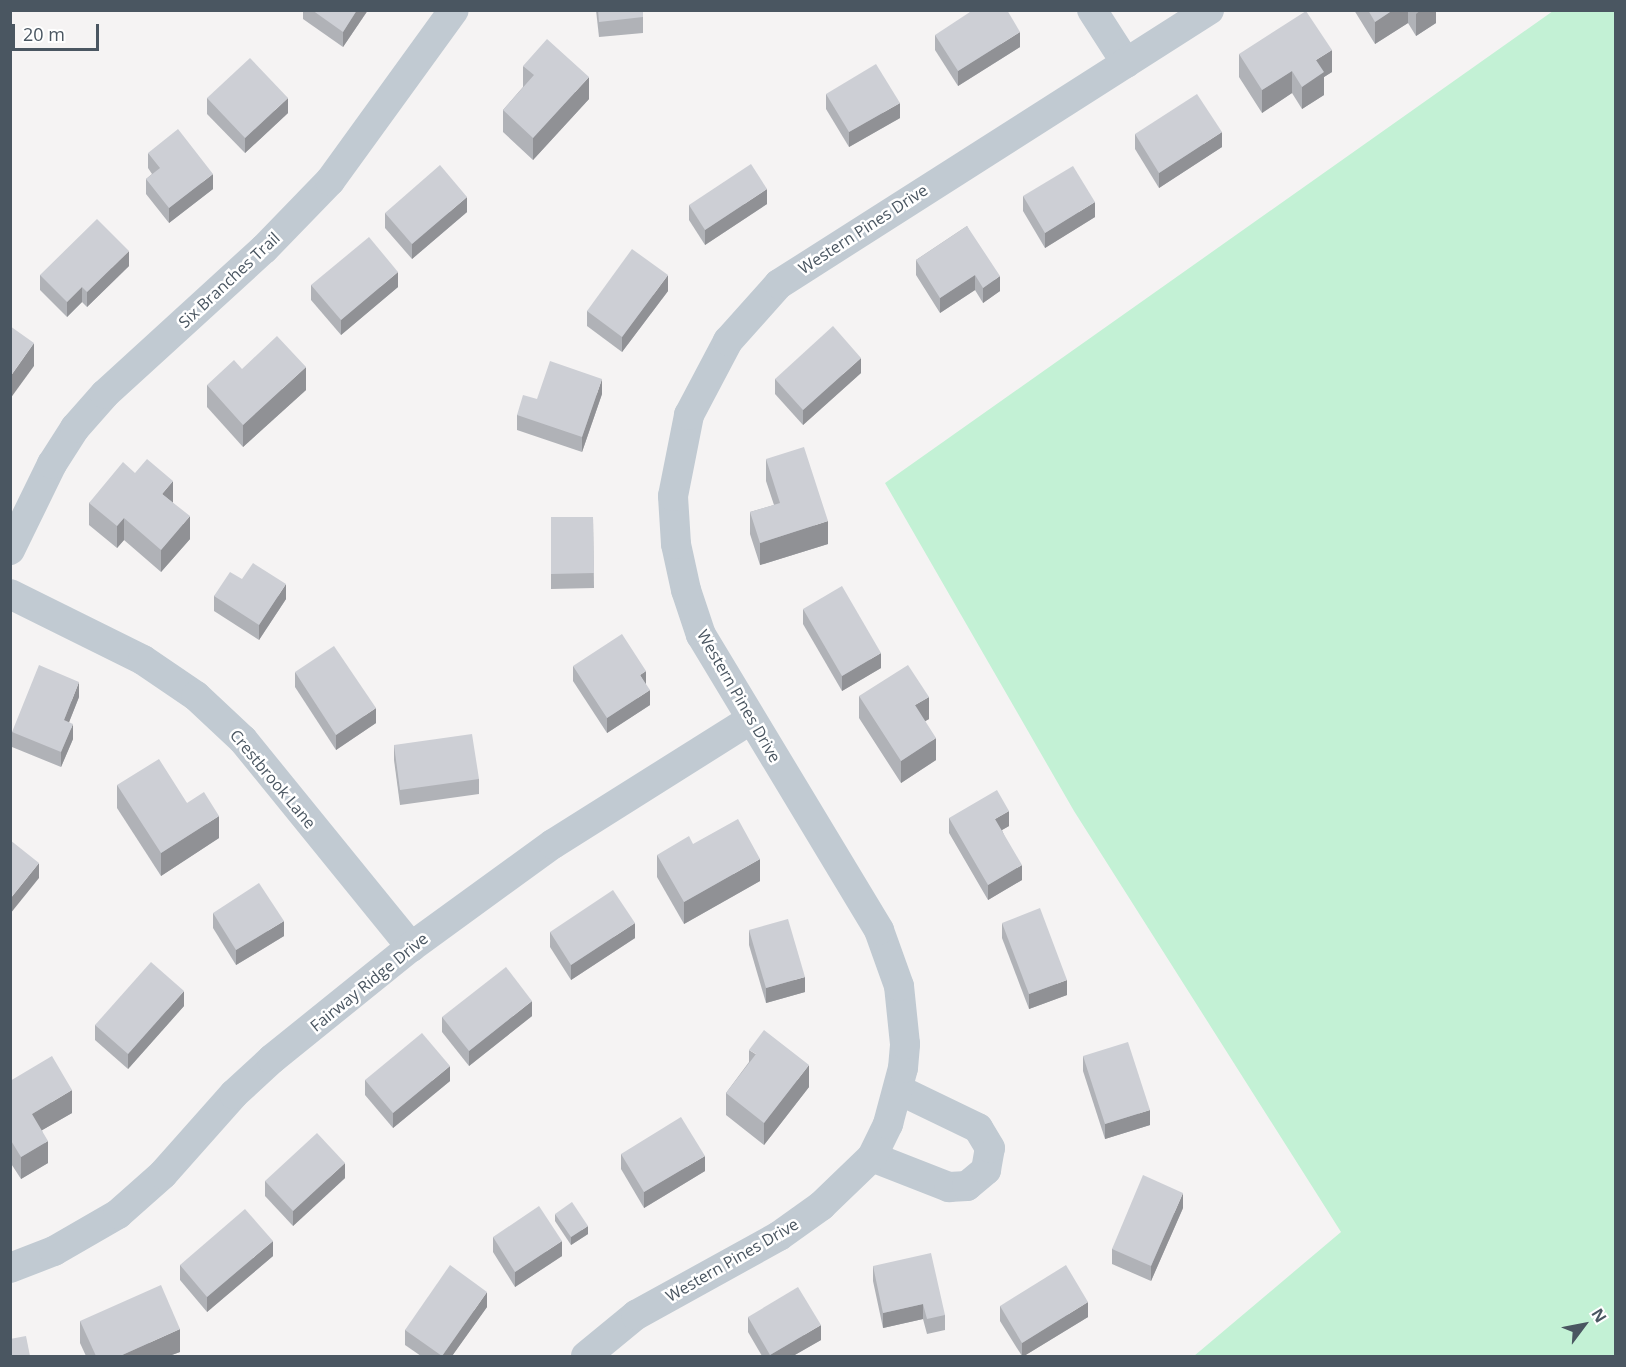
<!DOCTYPE html>
<style>
body{margin:0}
#map{position:relative;width:1626px;height:1367px;overflow:hidden;background:#f5f3f3;font-family:"Open Sans",sans-serif}
div>[style]{position:absolute}
.green>*{inset:0;background:#c3f1d5}
.minor>*{height:30px;margin:-15px;padding:0 15px;transform-origin:15px;border-radius:15px;background:#c1cad2}
.wall>*{inset:0;background:#b0b2b7}
.shaded-wall>*{inset:0;background:#909195}
.building>*{inset:0;background:#cdcfd5}
span{translate:-50% -50%;white-space:nowrap;text-align:center;line-height:1.15;-webkit-text-stroke:5px #fff;paint-order:stroke}
.street-label{font-size:16px;color:#4a5661}
.frame{position:absolute;inset:0;border:12px solid #4a5661;pointer-events:none}
.north{position:absolute;left:1554px;top:1295px;width:60px;height:60px;-webkit-text-stroke:4px #fff;paint-order:stroke;rotate:58deg;font-size:16px;font-weight:700;line-height:24px;text-align:center;color:#4a5661}
.north::after{content:'';display:block;margin:auto;width:21px;height:27px;background:#4a5661;clip-path:polygon(50% 0,100% 100%,50% 72%,0 100%)}
.scale{position:absolute;left:12px;top:24px;width:87px;height:27px;box-sizing:border-box;border:3px solid #4a5661;border-top:0;padding-left:8px;font-size:18px;line-height:21px;white-space:nowrap;color:#4a5661;-webkit-text-stroke:4px #fff;paint-order:stroke}
</style>
<div id="map">
<div class="green">
<div style="clip-path:polygon(1553px 11px,1616px 11px,1615px 1356px,1194px 1356px,1341px 1232px,1074px 811px,885px 483px)"></div>
</div>
<div class="minor">
<div style="left:1092px;top:10px;width:63px;rotate:57.3deg"></div>
<div style="left:10px;top:550px;width:96px;rotate:-64deg"></div>
<div style="left:52px;top:464px;width:43px;rotate:-57.4deg"></div>
<div style="left:75px;top:428px;width:45px;rotate:-48.6deg"></div>
<div style="left:105px;top:394px;width:215px;rotate:-42.4deg"></div>
<div style="left:264px;top:249px;width:95px;rotate:-45.9deg"></div>
<div style="left:330px;top:181px;width:211px;rotate:-54.1deg"></div>
<div style="left:10px;top:594px;width:148px;rotate:26.4deg"></div>
<div style="left:143px;top:660px;width:64px;rotate:34.2deg"></div>
<div style="left:196px;top:696px;width:64px;rotate:43.1deg"></div>
<div style="left:243px;top:740px;width:267px;rotate:50.9deg"></div>
<div style="left:872px;top:1157px;width:83px;rotate:21.3deg"></div>
<div style="left:949px;top:1187px;width:18px;rotate:-3deg"></div>
<div style="left:967px;top:1186px;width:25px;rotate:-40deg"></div>
<div style="left:986px;top:1170px;width:22px;rotate:-80deg"></div>
<div style="left:990px;top:1148px;width:23px;rotate:-121deg"></div>
<div style="left:978px;top:1128px;width:88px;rotate:-154.3deg"></div>
<div style="left:10px;top:1268px;width:47px;rotate:-21.1deg"></div>
<div style="left:54px;top:1251px;width:74px;rotate:-30deg"></div>
<div style="left:118px;top:1214px;width:60px;rotate:-41.6deg"></div>
<div style="left:163px;top:1174px;width:107px;rotate:-48.4deg"></div>
<div style="left:234px;top:1094px;width:52px;rotate:-42.6deg"></div>
<div style="left:272px;top:1059px;width:179px;rotate:-38.9deg"></div>
<div style="left:411px;top:947px;width:175px;rotate:-36deg"></div>
<div style="left:553px;top:844px;width:233px;rotate:-32.2deg"></div>
<div style="left:586px;top:1356px;width:65px;rotate:-39.4deg"></div>
<div style="left:636px;top:1315px;width:163px;rotate:-28.9deg"></div>
<div style="left:779px;top:1236px;width:52px;rotate:-35.5deg"></div>
<div style="left:821px;top:1206px;width:71px;rotate:-43.9deg"></div>
<div style="left:872px;top:1157px;width:37px;rotate:-64deg"></div>
<div style="left:888px;top:1124px;width:58px;rotate:-75deg"></div>
<div style="left:903px;top:1068px;width:24px;rotate:-85deg"></div>
<div style="left:905px;top:1044px;width:58px;rotate:-95.9deg"></div>
<div style="left:899px;top:986px;width:59px;rotate:-109.7deg"></div>
<div style="left:879px;top:930px;width:345px;rotate:-121.1deg"></div>
<div style="left:701px;top:635px;width:47px;rotate:-108.4deg"></div>
<div style="left:686px;top:590px;width:47px;rotate:-102.3deg"></div>
<div style="left:676px;top:544px;width:48px;rotate:-93.6deg"></div>
<div style="left:673px;top:496px;width:83px;rotate:-78.8deg"></div>
<div style="left:689px;top:415px;width:84px;rotate:-62.2deg"></div>
<div style="left:728px;top:341px;width:76px;rotate:-48.2deg"></div>
<div style="left:779px;top:284px;width:510px;rotate:-32.51deg"></div>
</div>
<div class="wall">
<div style="clip-path:polygon(303px 10px,368px 10px,343px 47px,303px 19px)"></div>
<div style="clip-path:polygon(596px 10px,643px 10px,643px 33px,599px 37px)"></div>
<div style="clip-path:polygon(1354px 10px,1436px 10px,1436px 23px,1416px 36px,1408px 23px,1375px 44px)"></div>
<div style="clip-path:polygon(935px 35px,1020px 47px,958px 86px,935px 50px)"></div>
<div style="clip-path:polygon(1239px 54px,1332px 72px,1324px 77px,1324px 95px,1302px 109px,1292px 93px,1262px 113px,1239px 77px)"></div>
<div style="clip-path:polygon(523px 66px,589px 99px,533px 160px,503px 132px,503px 110px,523px 87px)"></div>
<div style="clip-path:polygon(826px 94px,900px 118px,849px 147px,826px 109px)"></div>
<div style="clip-path:polygon(207px 98px,288px 113px,245px 153px,207px 114px)"></div>
<div style="clip-path:polygon(1135px 134px,1222px 147px,1159px 188px,1135px 149px)"></div>
<div style="clip-path:polygon(148px 153px,213px 189px,169px 223px,146px 194px,146px 179px,152px 174px,148px 168px)"></div>
<div style="clip-path:polygon(1023px 196px,1095px 217px,1045px 248px,1023px 211px)"></div>
<div style="clip-path:polygon(767px 204px,705px 245px,689px 220px,689px 205px)"></div>
<div style="clip-path:polygon(467px 212px,412px 259px,385px 228px,385px 213px)"></div>
<div style="clip-path:polygon(967px 226px,1000px 291px,983px 303px,975px 290px,940px 313px,916px 275px,916px 260px)"></div>
<div style="clip-path:polygon(129px 266px,87px 307px,82px 302px,67px 317px,40px 290px,40px 275px)"></div>
<div style="clip-path:polygon(311px 285px,398px 287px,341px 335px,311px 300px)"></div>
<div style="clip-path:polygon(668px 291px,622px 352px,587px 326px,587px 311px)"></div>
<div style="clip-path:polygon(861px 373px,803px 425px,775px 394px,775px 379px)"></div>
<div style="clip-path:polygon(207px 385px,306px 390px,243px 447px,207px 407px)"></div>
<div style="clip-path:polygon(602px 394px,582px 452px,517px 430px,517px 415px,537px 399px)"></div>
<div style="clip-path:polygon(766px 459px,828px 544px,760px 565px,750px 534px,750px 512px,774px 505px,766px 481px)"></div>
<div style="clip-path:polygon(135px 473px,173px 503px,190px 539px,161px 572px,124px 540px,117px 548px,89px 525px,89px 503px)"></div>
<div style="clip-path:polygon(551px 517px,593px 517px,594px 588px,551px 589px)"></div>
<div style="clip-path:polygon(242px 579px,286px 599px,259px 640px,214px 611px,214px 596px)"></div>
<div style="clip-path:polygon(803px 609px,881px 668px,842px 691px,803px 624px)"></div>
<div style="clip-path:polygon(573px 666px,650px 705px,607px 733px,573px 681px)"></div>
<div style="clip-path:polygon(295px 672px,376px 723px,336px 750px,295px 687px)"></div>
<div style="clip-path:polygon(859px 696px,929px 719px,925px 721px,936px 760px,901px 783px,859px 718px)"></div>
<div style="clip-path:polygon(79px 697px,69px 722px,73px 739px,61px 767px,12px 747px,12px 732px)"></div>
<div style="clip-path:polygon(394px 745px,479px 779px,479px 794px,400px 805px,394px 760px)"></div>
<div style="clip-path:polygon(117px 785px,187px 803px,219px 838px,161px 876px,117px 808px)"></div>
<div style="clip-path:polygon(949px 818px,1009px 826px,1002px 830px,1022px 880px,988px 900px,949px 833px)"></div>
<div style="clip-path:polygon(657px 855px,760px 881px,684px 924px,657px 877px)"></div>
<div style="clip-path:polygon(213px 913px,284px 936px,236px 965px,213px 928px)"></div>
<div style="clip-path:polygon(1002px 923px,1067px 995px,1029px 1009px,1002px 938px)"></div>
<div style="clip-path:polygon(749px 930px,805px 992px,766px 1003px,749px 945px)"></div>
<div style="clip-path:polygon(550px 932px,635px 938px,571px 980px,550px 947px)"></div>
<div style="clip-path:polygon(184px 1006px,128px 1069px,95px 1040px,95px 1025px)"></div>
<div style="clip-path:polygon(532px 1016px,469px 1066px,442px 1032px,442px 1017px)"></div>
<div style="clip-path:polygon(749px 1050px,809px 1087px,764px 1145px,726px 1115px,726px 1093px,749px 1062px)"></div>
<div style="clip-path:polygon(1083px 1056px,1150px 1125px,1105px 1139px,1083px 1071px)"></div>
<div style="clip-path:polygon(365px 1080px,450px 1081px,393px 1128px,365px 1095px)"></div>
<div style="clip-path:polygon(10px 1081px,72px 1113px,42px 1130px,48px 1163px,21px 1179px,10px 1162px)"></div>
<div style="clip-path:polygon(621px 1154px,705px 1171px,644px 1208px,621px 1169px)"></div>
<div style="clip-path:polygon(345px 1178px,293px 1226px,265px 1196px,265px 1181px)"></div>
<div style="clip-path:polygon(1183px 1208px,1151px 1281px,1112px 1264px,1112px 1249px)"></div>
<div style="clip-path:polygon(555px 1214px,588px 1234px,571px 1245px,555px 1221px)"></div>
<div style="clip-path:polygon(493px 1237px,562px 1256px,515px 1287px,493px 1252px)"></div>
<div style="clip-path:polygon(273px 1256px,207px 1312px,180px 1280px,180px 1265px)"></div>
<div style="clip-path:polygon(873px 1266px,945px 1315px,945px 1330px,927px 1334px,923px 1319px,883px 1328px,873px 1281px)"></div>
<div style="clip-path:polygon(1000px 1306px,1088px 1317px,1024px 1356px,1022px 1356px,1000px 1321px)"></div>
<div style="clip-path:polygon(487px 1307px,452px 1356px,421px 1356px,405px 1345px,405px 1330px)"></div>
<div style="clip-path:polygon(748px 1317px,821px 1340px,793px 1356px,762px 1356px,748px 1332px)"></div>
<div style="clip-path:polygon(80px 1321px,180px 1352px,169px 1356px,86px 1356px,80px 1343px)"></div>
</div>
<div class="shaded-wall">
<div style="clip-path:polygon(357px 10px,368px 10px,343px 47px,343px 32px)"></div>
<div style="clip-path:polygon(1393px 10px,1408px 10px,1408px 23px,1375px 44px,1375px 22px)"></div>
<div style="clip-path:polygon(1421px 10px,1436px 10px,1436px 23px,1416px 36px,1416px 14px)"></div>
<div style="clip-path:polygon(1020px 32px,1020px 47px,958px 86px,958px 71px)"></div>
<div style="clip-path:polygon(1332px 50px,1332px 72px,1324px 77px,1324px 95px,1302px 109px,1302px 87px,1316px 60px)"></div>
<div style="clip-path:polygon(1292px 71px,1292px 93px,1262px 113px,1262px 90px)"></div>
<div style="clip-path:polygon(589px 77px,589px 99px,533px 160px,533px 138px)"></div>
<div style="clip-path:polygon(288px 98px,288px 113px,245px 153px,245px 138px)"></div>
<div style="clip-path:polygon(900px 103px,900px 118px,849px 147px,849px 132px)"></div>
<div style="clip-path:polygon(1222px 132px,1222px 147px,1159px 188px,1159px 173px)"></div>
<div style="clip-path:polygon(213px 174px,213px 189px,169px 223px,169px 208px)"></div>
<div style="clip-path:polygon(767px 189px,767px 204px,705px 245px,705px 230px)"></div>
<div style="clip-path:polygon(467px 197px,467px 212px,412px 259px,412px 244px)"></div>
<div style="clip-path:polygon(1095px 202px,1095px 217px,1045px 248px,1045px 233px)"></div>
<div style="clip-path:polygon(129px 251px,129px 266px,87px 307px,87px 292px)"></div>
<div style="clip-path:polygon(398px 272px,398px 287px,341px 335px,341px 320px)"></div>
<div style="clip-path:polygon(668px 275px,668px 291px,622px 352px,622px 337px)"></div>
<div style="clip-path:polygon(975px 275px,975px 290px,940px 313px,940px 298px)"></div>
<div style="clip-path:polygon(1000px 276px,1000px 291px,983px 303px,983px 288px)"></div>
<div style="clip-path:polygon(82px 287px,82px 302px,67px 317px,67px 302px)"></div>
<div style="clip-path:polygon(34px 343px,34px 366px,10px 399px,10px 377px)"></div>
<div style="clip-path:polygon(861px 358px,861px 373px,803px 425px,803px 410px)"></div>
<div style="clip-path:polygon(306px 367px,306px 390px,243px 447px,243px 425px)"></div>
<div style="clip-path:polygon(602px 379px,602px 394px,582px 452px,582px 437px)"></div>
<div style="clip-path:polygon(173px 481px,173px 503px,162px 494px)"></div>
<div style="clip-path:polygon(190px 516px,190px 539px,161px 572px,161px 550px)"></div>
<div style="clip-path:polygon(124px 518px,124px 540px,117px 548px,117px 526px)"></div>
<div style="clip-path:polygon(828px 521px,828px 544px,760px 565px,760px 543px)"></div>
<div style="clip-path:polygon(286px 584px,286px 599px,259px 640px,259px 625px)"></div>
<div style="clip-path:polygon(881px 653px,881px 668px,842px 691px,842px 676px)"></div>
<div style="clip-path:polygon(646px 671px,646px 686px,640px 675px)"></div>
<div style="clip-path:polygon(79px 682px,79px 697px,64px 735px,64px 720px)"></div>
<div style="clip-path:polygon(650px 690px,650px 705px,607px 733px,607px 718px)"></div>
<div style="clip-path:polygon(929px 697px,929px 719px,915px 727px,915px 705px)"></div>
<div style="clip-path:polygon(376px 708px,376px 723px,336px 750px,336px 735px)"></div>
<div style="clip-path:polygon(73px 724px,73px 739px,61px 767px,61px 752px)"></div>
<div style="clip-path:polygon(936px 738px,936px 760px,901px 783px,901px 761px)"></div>
<div style="clip-path:polygon(1009px 811px,1009px 826px,995px 834px,995px 819px)"></div>
<div style="clip-path:polygon(219px 816px,219px 838px,161px 876px,161px 853px)"></div>
<div style="clip-path:polygon(760px 859px,760px 881px,684px 924px,684px 902px)"></div>
<div style="clip-path:polygon(39px 863px,39px 878px,10px 914px,10px 899px)"></div>
<div style="clip-path:polygon(1022px 865px,1022px 880px,988px 900px,988px 885px)"></div>
<div style="clip-path:polygon(284px 921px,284px 936px,236px 965px,236px 950px)"></div>
<div style="clip-path:polygon(635px 923px,635px 938px,571px 980px,571px 965px)"></div>
<div style="clip-path:polygon(805px 977px,805px 992px,766px 1003px,766px 988px)"></div>
<div style="clip-path:polygon(1067px 980px,1067px 995px,1029px 1009px,1029px 994px)"></div>
<div style="clip-path:polygon(184px 991px,184px 1006px,128px 1069px,128px 1054px)"></div>
<div style="clip-path:polygon(532px 1001px,532px 1016px,469px 1066px,469px 1051px)"></div>
<div style="clip-path:polygon(809px 1065px,809px 1087px,764px 1145px,764px 1123px)"></div>
<div style="clip-path:polygon(450px 1066px,450px 1081px,393px 1128px,393px 1113px)"></div>
<div style="clip-path:polygon(72px 1090px,72px 1113px,32px 1136px,32px 1114px)"></div>
<div style="clip-path:polygon(1150px 1110px,1150px 1125px,1105px 1139px,1105px 1124px)"></div>
<div style="clip-path:polygon(48px 1141px,48px 1163px,21px 1179px,21px 1157px)"></div>
<div style="clip-path:polygon(705px 1156px,705px 1171px,644px 1208px,644px 1192px)"></div>
<div style="clip-path:polygon(345px 1163px,345px 1178px,293px 1226px,293px 1211px)"></div>
<div style="clip-path:polygon(1183px 1193px,1183px 1208px,1151px 1281px,1151px 1266px)"></div>
<div style="clip-path:polygon(588px 1226px,588px 1234px,571px 1245px,571px 1237px)"></div>
<div style="clip-path:polygon(273px 1241px,273px 1256px,207px 1312px,207px 1297px)"></div>
<div style="clip-path:polygon(562px 1241px,562px 1256px,515px 1287px,515px 1272px)"></div>
<div style="clip-path:polygon(487px 1292px,487px 1307px,452px 1356px,442px 1356px)"></div>
<div style="clip-path:polygon(1088px 1302px,1088px 1317px,1024px 1356px,1022px 1356px,1022px 1343px)"></div>
<div style="clip-path:polygon(923px 1304px,923px 1319px,883px 1328px,883px 1313px)"></div>
<div style="clip-path:polygon(821px 1325px,821px 1340px,793px 1356px,770px 1356px,770px 1355px)"></div>
<div style="clip-path:polygon(180px 1329px,180px 1352px,169px 1356px,120px 1356px)"></div>
</div>
<div class="building">
<div style="clip-path:polygon(312px 10px,357px 10px,343px 32px)"></div>
<div style="clip-path:polygon(598px 10px,643px 10px,643px 17px,599px 22px)"></div>
<div style="clip-path:polygon(973px 10px,1007px 10px,1020px 32px,958px 71px,935px 35px)"></div>
<div style="clip-path:polygon(1368px 10px,1393px 10px,1375px 22px)"></div>
<div style="clip-path:polygon(1306px 11px,1332px 50px,1316px 60px,1324px 72px,1302px 87px,1292px 71px,1262px 90px,1239px 54px)"></div>
<div style="clip-path:polygon(547px 39px,589px 77px,533px 138px,503px 110px,534px 75px,523px 66px)"></div>
<div style="clip-path:polygon(250px 58px,288px 98px,245px 138px,207px 98px)"></div>
<div style="clip-path:polygon(876px 64px,900px 103px,849px 132px,826px 94px)"></div>
<div style="clip-path:polygon(1197px 94px,1222px 132px,1159px 173px,1135px 134px)"></div>
<div style="clip-path:polygon(178px 129px,213px 174px,169px 208px,146px 179px,160px 168px,148px 153px)"></div>
<div style="clip-path:polygon(751px 164px,767px 189px,705px 230px,689px 205px)"></div>
<div style="clip-path:polygon(440px 165px,467px 197px,412px 244px,385px 213px)"></div>
<div style="clip-path:polygon(1073px 166px,1095px 202px,1045px 233px,1023px 196px)"></div>
<div style="clip-path:polygon(97px 219px,129px 251px,87px 292px,82px 287px,67px 302px,40px 275px)"></div>
<div style="clip-path:polygon(967px 226px,1000px 276px,983px 288px,975px 275px,940px 298px,916px 260px)"></div>
<div style="clip-path:polygon(369px 237px,398px 272px,341px 320px,311px 285px)"></div>
<div style="clip-path:polygon(632px 249px,668px 275px,622px 337px,587px 311px)"></div>
<div style="clip-path:polygon(10px 326px,34px 343px,10px 377px)"></div>
<div style="clip-path:polygon(833px 326px,861px 358px,803px 410px,775px 379px)"></div>
<div style="clip-path:polygon(277px 336px,306px 367px,243px 425px,207px 385px,234px 360px,242px 369px)"></div>
<div style="clip-path:polygon(550px 361px,602px 379px,582px 437px,517px 415px,523px 395px,537px 399px)"></div>
<div style="clip-path:polygon(804px 447px,828px 521px,760px 543px,750px 512px,780px 503px,766px 459px)"></div>
<div style="clip-path:polygon(147px 459px,173px 481px,162px 494px,190px 516px,161px 550px,124px 518px,117px 526px,89px 503px,123px 462px,135px 473px)"></div>
<div style="clip-path:polygon(551px 517px,593px 517px,594px 573px,551px 574px)"></div>
<div style="clip-path:polygon(253px 563px,286px 584px,259px 625px,214px 596px,230px 572px,242px 579px)"></div>
<div style="clip-path:polygon(842px 586px,881px 653px,842px 676px,803px 609px)"></div>
<div style="clip-path:polygon(622px 634px,646px 671px,640px 675px,650px 690px,607px 718px,573px 666px)"></div>
<div style="clip-path:polygon(334px 646px,376px 708px,336px 735px,295px 672px)"></div>
<div style="clip-path:polygon(39px 665px,79px 682px,64px 720px,73px 724px,61px 752px,12px 732px)"></div>
<div style="clip-path:polygon(908px 665px,929px 697px,915px 705px,936px 738px,901px 761px,859px 696px)"></div>
<div style="clip-path:polygon(472px 734px,479px 779px,400px 790px,394px 745px)"></div>
<div style="clip-path:polygon(159px 759px,187px 803px,204px 792px,219px 816px,161px 853px,117px 785px)"></div>
<div style="clip-path:polygon(997px 790px,1009px 811px,995px 819px,1022px 865px,988px 885px,949px 818px)"></div>
<div style="clip-path:polygon(738px 819px,760px 859px,684px 902px,657px 855px,689px 836px,693px 844px)"></div>
<div style="clip-path:polygon(10px 840px,39px 863px,10px 899px)"></div>
<div style="clip-path:polygon(259px 883px,284px 921px,236px 950px,213px 913px)"></div>
<div style="clip-path:polygon(613px 890px,635px 923px,571px 965px,550px 932px)"></div>
<div style="clip-path:polygon(1040px 908px,1067px 980px,1029px 994px,1002px 923px)"></div>
<div style="clip-path:polygon(788px 919px,805px 977px,766px 988px,749px 930px)"></div>
<div style="clip-path:polygon(151px 962px,184px 991px,128px 1054px,95px 1025px)"></div>
<div style="clip-path:polygon(506px 967px,532px 1001px,469px 1051px,442px 1017px)"></div>
<div style="clip-path:polygon(764px 1030px,809px 1065px,764px 1123px,726px 1093px,756px 1054px,749px 1050px)"></div>
<div style="clip-path:polygon(422px 1033px,450px 1066px,393px 1113px,365px 1080px)"></div>
<div style="clip-path:polygon(1128px 1042px,1150px 1110px,1105px 1124px,1083px 1056px)"></div>
<div style="clip-path:polygon(52px 1056px,72px 1090px,32px 1114px,48px 1141px,21px 1157px,10px 1139px,10px 1081px)"></div>
<div style="clip-path:polygon(681px 1117px,705px 1156px,644px 1192px,621px 1154px)"></div>
<div style="clip-path:polygon(317px 1133px,345px 1163px,293px 1211px,265px 1181px)"></div>
<div style="clip-path:polygon(1143px 1175px,1183px 1193px,1151px 1266px,1112px 1249px)"></div>
<div style="clip-path:polygon(572px 1202px,588px 1226px,571px 1237px,555px 1214px)"></div>
<div style="clip-path:polygon(539px 1206px,562px 1241px,515px 1272px,493px 1237px)"></div>
<div style="clip-path:polygon(245px 1209px,273px 1241px,207px 1297px,180px 1265px)"></div>
<div style="clip-path:polygon(931px 1253px,945px 1315px,927px 1319px,923px 1304px,883px 1313px,873px 1266px)"></div>
<div style="clip-path:polygon(450px 1265px,487px 1292px,442px 1356px,405px 1330px)"></div>
<div style="clip-path:polygon(1066px 1265px,1088px 1302px,1022px 1343px,1000px 1306px)"></div>
<div style="clip-path:polygon(161px 1285px,180px 1329px,120px 1356px,96px 1356px,80px 1321px)"></div>
<div style="clip-path:polygon(798px 1287px,821px 1325px,770px 1355px,748px 1317px)"></div>
<div style="clip-path:polygon(26px 1336px,30px 1356px,10px 1356px,10px 1339px)"></div>
</div>
<div class="street-label">
<span style="left:863px;top:229px;rotate:-33deg">Western Pines Drive</span>
<span style="left:229px;top:280px;rotate:-43deg">Six Branches Trail</span>
<span style="left:739px;top:696px;rotate:60deg">Western Pines Drive</span>
<span style="left:273px;top:779px;rotate:50deg">Crestbrook Lane</span>
<span style="left:369px;top:982px;rotate:-39deg">Fairway Ridge Drive</span>
<span style="left:732px;top:1260px;rotate:-30deg">Western Pines Drive</span>
</div>
<div class="frame"></div>
<div class="north">N</div>
<div class="scale">20 m</div>
</div>
